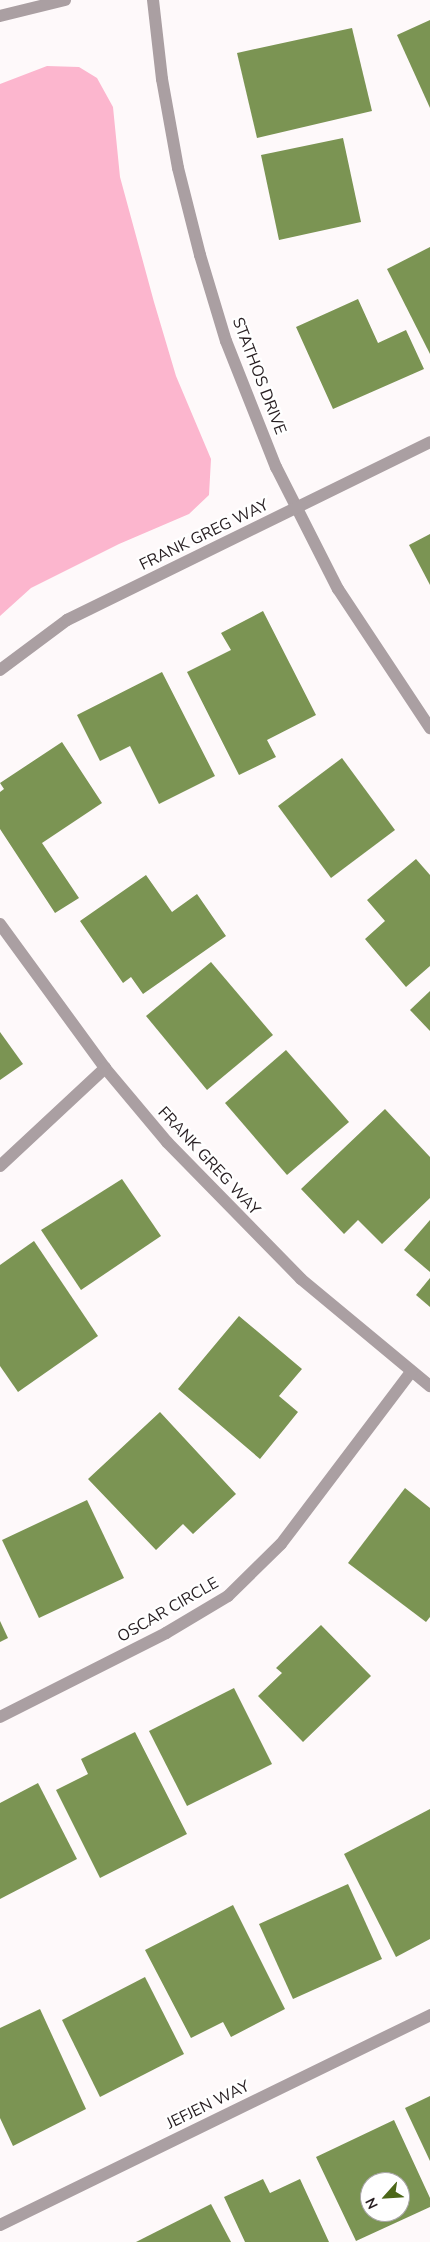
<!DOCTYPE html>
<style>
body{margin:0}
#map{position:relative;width:430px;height:2242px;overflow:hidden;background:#fef9fa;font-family:"Nunito Sans",sans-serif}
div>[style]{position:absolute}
.green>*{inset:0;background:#fcb6ce}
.building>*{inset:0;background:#7b9453}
.minor>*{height:12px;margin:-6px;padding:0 6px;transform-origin:6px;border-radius:6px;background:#aa9fa2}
span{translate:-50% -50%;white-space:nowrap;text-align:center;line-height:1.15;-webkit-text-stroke:4.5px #fff;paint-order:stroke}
.street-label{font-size:16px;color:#261d20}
.north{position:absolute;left:360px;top:2172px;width:50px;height:50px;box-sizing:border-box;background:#fff;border:1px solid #a8a5a6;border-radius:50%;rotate:244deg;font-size:14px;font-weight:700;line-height:20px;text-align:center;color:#261d20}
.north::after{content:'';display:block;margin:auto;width:18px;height:22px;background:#4c6718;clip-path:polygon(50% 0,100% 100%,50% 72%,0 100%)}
</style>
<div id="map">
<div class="green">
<div style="clip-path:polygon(47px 66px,79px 67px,97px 78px,113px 107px,120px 177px,154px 302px,176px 376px,211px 459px,209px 495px,189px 514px,119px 544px,31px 588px,0 616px,0 84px)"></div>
</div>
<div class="building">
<div style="clip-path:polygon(430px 20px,430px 108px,397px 35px)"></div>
<div style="clip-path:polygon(352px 28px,372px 111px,257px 138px,237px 53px)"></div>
<div style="clip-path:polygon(343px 138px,361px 222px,279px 240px,261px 155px)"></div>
<div style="clip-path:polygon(430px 247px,430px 354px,387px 269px)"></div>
<div style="clip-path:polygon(358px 299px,378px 343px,406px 330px,424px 369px,333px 409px,296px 327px)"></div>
<div style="clip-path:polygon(430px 534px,430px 585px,409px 545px)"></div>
<div style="clip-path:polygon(263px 611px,316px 715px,267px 740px,276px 757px,239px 775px,187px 672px,231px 650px,221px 633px)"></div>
<div style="clip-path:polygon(162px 672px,215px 776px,159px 804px,130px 746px,100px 761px,77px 715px)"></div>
<div style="clip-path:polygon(62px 742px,102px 803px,42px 843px,79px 898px,55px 913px,0 829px,0 792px,4px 789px,0 783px)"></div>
<div style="clip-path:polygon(342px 758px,395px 830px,331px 878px,278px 806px)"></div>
<div style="clip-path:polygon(416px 859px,430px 875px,430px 966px,406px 987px,365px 939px,385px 921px,367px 900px)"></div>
<div style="clip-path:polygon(146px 875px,172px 912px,197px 894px,226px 936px,143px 994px,131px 977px,123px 983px,80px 921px)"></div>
<div style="clip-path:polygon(211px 962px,273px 1035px,207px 1090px,146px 1016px)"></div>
<div style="clip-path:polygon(430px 991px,430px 1031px,410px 1010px)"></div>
<div style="clip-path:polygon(0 1032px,23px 1064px,0 1080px)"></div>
<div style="clip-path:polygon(286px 1050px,349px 1122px,287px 1175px,225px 1103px)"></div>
<div style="clip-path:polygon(385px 1109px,430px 1157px,430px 1198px,382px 1244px,358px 1220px,344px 1234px,301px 1189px)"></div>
<div style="clip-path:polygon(122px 1179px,161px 1236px,81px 1290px,41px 1230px)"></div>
<div style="clip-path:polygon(430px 1220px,430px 1272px,404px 1250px)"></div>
<div style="clip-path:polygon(34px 1241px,98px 1336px,18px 1392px,0 1366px,0 1265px)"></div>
<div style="clip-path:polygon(430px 1278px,430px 1307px,416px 1295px)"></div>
<div style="clip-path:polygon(239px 1316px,302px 1369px,279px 1396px,298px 1412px,260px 1459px,178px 1389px)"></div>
<div style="clip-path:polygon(160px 1412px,236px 1494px,193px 1534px,183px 1524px,156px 1550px,88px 1479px)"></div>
<div style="clip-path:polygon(405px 1488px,430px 1508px,430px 1617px,426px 1622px,348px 1563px)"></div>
<div style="clip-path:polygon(87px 1500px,124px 1578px,39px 1618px,2px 1540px)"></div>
<div style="clip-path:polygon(0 1621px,8px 1638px,0 1642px)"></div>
<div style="clip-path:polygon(321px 1625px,371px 1676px,303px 1742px,258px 1696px,282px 1673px,276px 1668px)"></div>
<div style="clip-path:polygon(234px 1688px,272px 1764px,187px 1806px,149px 1731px)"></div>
<div style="clip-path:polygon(135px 1732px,187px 1834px,100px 1878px,56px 1790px,88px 1774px,81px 1759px)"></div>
<div style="clip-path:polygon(38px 1783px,77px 1859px,0 1899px,0 1803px)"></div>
<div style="clip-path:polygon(430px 1809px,430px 1939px,396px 1957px,344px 1854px)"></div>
<div style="clip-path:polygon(348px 1884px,382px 1959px,293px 1999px,259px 1924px)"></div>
<div style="clip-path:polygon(233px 1905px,285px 2009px,231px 2037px,223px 2022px,191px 2038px,145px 1950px)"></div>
<div style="clip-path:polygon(145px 1977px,184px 2054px,100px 2097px,62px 2020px)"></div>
<div style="clip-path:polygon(40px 2009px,86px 2109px,13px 2146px,0 2118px,0 2028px)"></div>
<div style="clip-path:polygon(430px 2096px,430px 2161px,405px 2108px)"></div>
<div style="clip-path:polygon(evenodd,394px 2120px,430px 2198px,430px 2207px,356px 2241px,316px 2157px,394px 2120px,370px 2182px,400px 2182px,400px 2212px,370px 2212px,370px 2182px)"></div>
<div style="clip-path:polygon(263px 2179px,270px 2193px,300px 2179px,329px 2242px,245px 2242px,224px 2197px)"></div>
<div style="clip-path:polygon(211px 2204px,231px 2242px,136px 2242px)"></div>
</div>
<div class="minor">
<div style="left:153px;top:0;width:80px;rotate:83.5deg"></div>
<div style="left:162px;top:79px;width:90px;rotate:79.8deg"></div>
<div style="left:178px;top:168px;width:90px;rotate:75.8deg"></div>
<div style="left:200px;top:255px;width:90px;rotate:73.2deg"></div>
<div style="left:226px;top:341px;width:136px;rotate:68.4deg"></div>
<div style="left:276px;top:467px;width:137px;rotate:63.1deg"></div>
<div style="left:338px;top:589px;width:167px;rotate:56.5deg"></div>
<div style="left:0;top:16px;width:67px;rotate:-13.8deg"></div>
<div style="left:0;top:670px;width:84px;rotate:-36.7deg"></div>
<div style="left:67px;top:620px;width:404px;rotate:-26.1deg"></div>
<div style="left:0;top:924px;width:178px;rotate:53.9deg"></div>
<div style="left:105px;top:1068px;width:97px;rotate:50deg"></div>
<div style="left:167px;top:1142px;width:192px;rotate:45.6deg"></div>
<div style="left:301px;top:1279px;width:168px;rotate:39.7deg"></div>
<div style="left:0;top:1166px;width:144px;rotate:-43deg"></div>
<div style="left:0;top:1717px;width:186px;rotate:-26.8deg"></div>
<div style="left:166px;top:1633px;width:72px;rotate:-30.8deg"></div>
<div style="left:228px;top:1596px;width:74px;rotate:-44.5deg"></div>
<div style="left:281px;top:1544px;width:216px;rotate:-52.9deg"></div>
<div style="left:0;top:2225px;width:479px;rotate:-26deg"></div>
</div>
<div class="street-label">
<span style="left:259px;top:376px;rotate:69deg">STATHOS DRIVE</span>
<span style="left:204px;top:535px;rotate:-26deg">FRANK GREG WAY</span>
<span style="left:209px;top:1161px;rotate:47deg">FRANK GREG WAY</span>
<span style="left:168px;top:1610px;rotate:-30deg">OSCAR CIRCLE</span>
<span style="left:208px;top:2105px;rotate:-26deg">JEFJEN WAY</span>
</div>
<div class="north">N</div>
</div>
